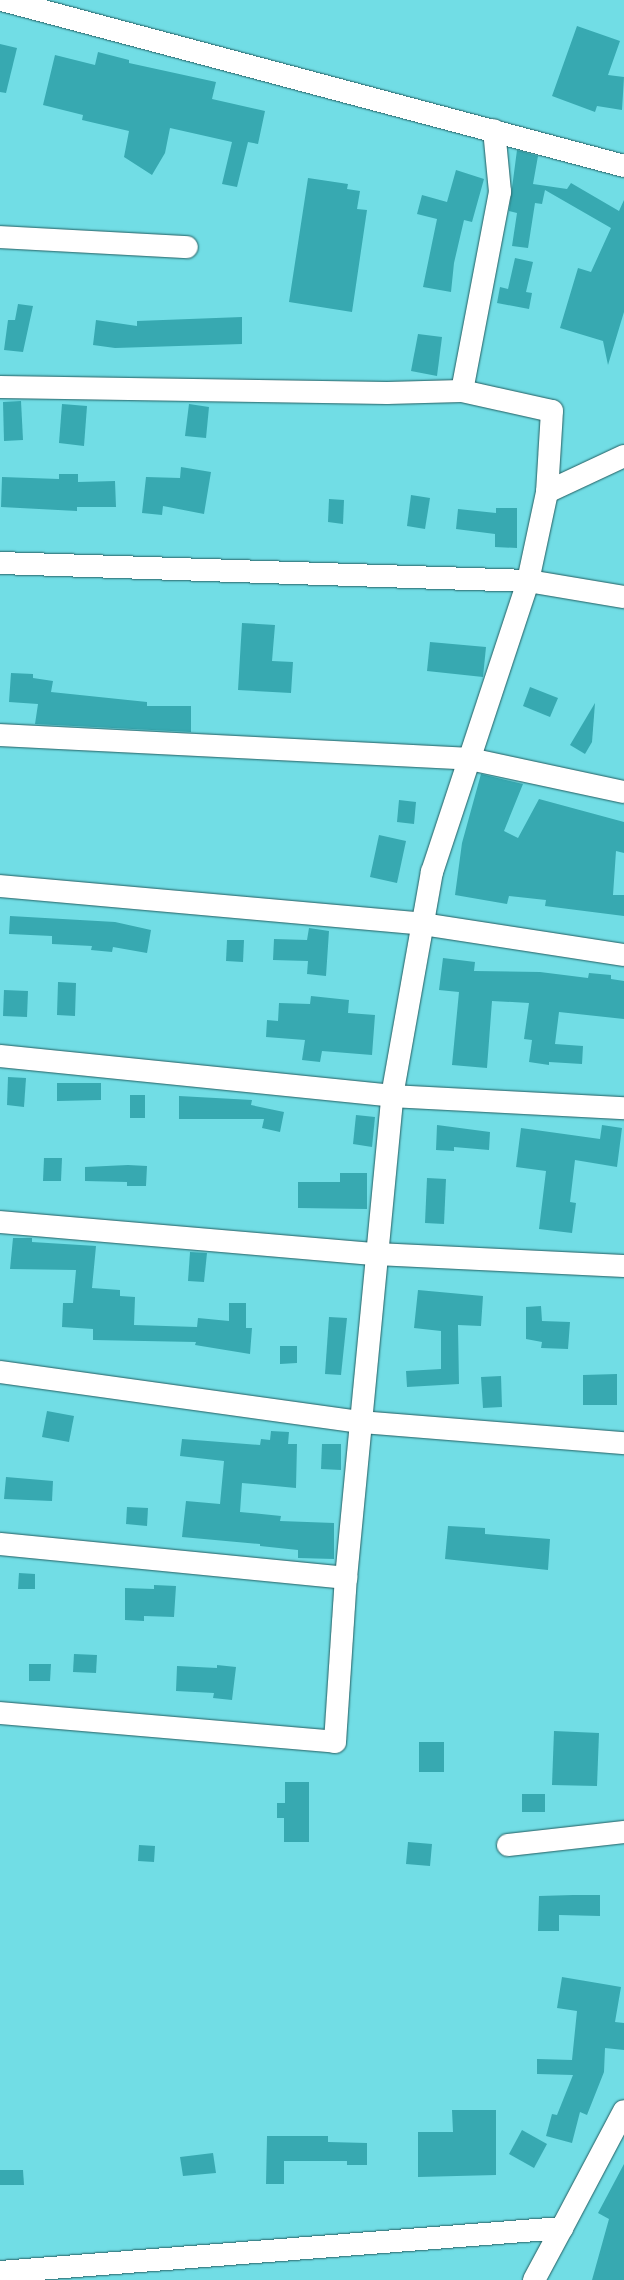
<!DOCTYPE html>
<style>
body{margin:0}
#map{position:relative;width:624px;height:2280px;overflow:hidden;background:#71dde5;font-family:"Sofia Sans Condensed",sans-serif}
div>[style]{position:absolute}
.building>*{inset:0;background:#37a9b1}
.roads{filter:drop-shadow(0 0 1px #235d61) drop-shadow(0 0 1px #235d61)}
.minor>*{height:22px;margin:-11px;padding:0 11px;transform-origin:11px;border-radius:11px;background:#fff}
span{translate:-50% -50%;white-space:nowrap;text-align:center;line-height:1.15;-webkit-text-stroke:3px #c4f5f8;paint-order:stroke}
</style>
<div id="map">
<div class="building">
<div style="clip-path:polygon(577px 26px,620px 41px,608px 75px,624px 77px,622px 110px,597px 106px,595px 112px,552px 96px)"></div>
<div style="clip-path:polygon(0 44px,17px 48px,6px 93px,0 92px)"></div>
<div style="clip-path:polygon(98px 52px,129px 60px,129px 63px,216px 82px,212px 99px,265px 111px,258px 144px,248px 142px,237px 187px,222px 184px,232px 142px,170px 128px,165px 153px,152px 175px,124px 157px,129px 131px,82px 120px,83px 115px,43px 105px,55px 55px,95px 65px)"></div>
<div style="clip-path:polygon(517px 150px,538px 156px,533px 184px,567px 189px,571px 183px,619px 211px,624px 200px,624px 312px,608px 365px,603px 341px,560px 328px,578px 268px,591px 272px,611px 228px,545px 190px,542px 204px,535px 203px,528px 248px,512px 246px,517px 213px,509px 211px)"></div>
<div style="clip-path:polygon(456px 170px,484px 179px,472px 222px,464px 220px,454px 263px,451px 292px,423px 287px,437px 219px,417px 214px,422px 195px,447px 202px)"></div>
<div style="clip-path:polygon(308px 178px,348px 184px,347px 189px,360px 191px,357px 209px,367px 210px,352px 312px,289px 302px)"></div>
<div style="clip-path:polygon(515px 258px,533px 262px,526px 292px,532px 293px,529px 309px,497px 303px,500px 287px,508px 289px)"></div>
<div style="clip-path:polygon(18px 304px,33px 306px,23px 352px,4px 350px,8px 320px,15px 320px)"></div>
<div style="clip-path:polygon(242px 317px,242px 344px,115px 348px,93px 345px,96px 320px,137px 326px,137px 321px)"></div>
<div style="clip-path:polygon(418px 334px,442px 337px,437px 376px,411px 371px)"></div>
<div style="clip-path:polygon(21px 401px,23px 440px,4px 441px,3px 402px)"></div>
<div style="clip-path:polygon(62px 404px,87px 406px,84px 446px,59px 443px)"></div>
<div style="clip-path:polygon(189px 404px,209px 407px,206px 438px,185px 436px)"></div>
<div style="clip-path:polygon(181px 467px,211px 472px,204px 514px,163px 506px,162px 515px,142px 513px,146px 477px,180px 478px)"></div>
<div style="clip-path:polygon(59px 474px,78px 474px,78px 482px,115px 481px,116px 507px,77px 507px,77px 511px,1px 507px,2px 477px,59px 479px)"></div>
<div style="clip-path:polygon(411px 495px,430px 498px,425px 529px,407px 526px)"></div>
<div style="clip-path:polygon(329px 499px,344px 500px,343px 524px,328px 522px)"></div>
<div style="clip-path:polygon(496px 508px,517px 508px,517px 548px,495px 547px,495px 534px,456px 529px,458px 509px,496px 513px)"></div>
<div style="clip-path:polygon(242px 623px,275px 625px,272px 661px,293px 662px,291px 693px,238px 690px)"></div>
<div style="clip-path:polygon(430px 642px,486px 647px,483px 677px,427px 671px)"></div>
<div style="clip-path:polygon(11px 673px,33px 674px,33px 678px,53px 681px,51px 692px,147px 702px,147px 706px,191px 706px,191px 732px,35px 724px,38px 704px,9px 702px)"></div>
<div style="clip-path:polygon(530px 687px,558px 698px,550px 717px,523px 706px)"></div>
<div style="clip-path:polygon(595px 703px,592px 742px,585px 754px,570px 745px)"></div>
<div style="clip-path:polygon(481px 774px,523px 784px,504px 831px,518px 838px,539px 799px,624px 822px,624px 853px,616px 851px,613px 895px,624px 895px,624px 916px,545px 906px,546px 900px,509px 896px,507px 904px,455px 895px,462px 843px)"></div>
<div style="clip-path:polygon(399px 800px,416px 802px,414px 824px,397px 822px)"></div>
<div style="clip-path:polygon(379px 835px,406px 841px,397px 883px,370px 877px)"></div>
<div style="clip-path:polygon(10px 916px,115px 922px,151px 930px,147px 953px,113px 947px,112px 952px,91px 950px,92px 946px,52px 944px,52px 936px,9px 934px)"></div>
<div style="clip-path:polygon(309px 928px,329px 931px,326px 976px,307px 974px,308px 961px,273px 960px,274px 939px,307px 940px)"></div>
<div style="clip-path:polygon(227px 940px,244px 940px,243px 962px,226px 961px)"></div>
<div style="clip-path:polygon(443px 958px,475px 962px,474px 971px,540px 972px,588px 978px,589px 973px,611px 975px,611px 979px,624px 981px,624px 1019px,559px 1012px,555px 1044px,583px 1046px,582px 1064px,549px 1062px,549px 1065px,529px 1062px,532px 1040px,524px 1039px,529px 1003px,492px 1001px,487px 1068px,452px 1065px,459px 992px,439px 990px)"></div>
<div style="clip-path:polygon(58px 982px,76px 983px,75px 1016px,57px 1015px)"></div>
<div style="clip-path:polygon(4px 990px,28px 991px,27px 1017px,3px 1016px)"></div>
<div style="clip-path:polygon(311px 996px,349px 1000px,348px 1013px,375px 1015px,372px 1055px,322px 1051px,320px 1062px,302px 1060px,305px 1040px,266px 1037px,267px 1020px,278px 1021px,279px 1003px,310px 1004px)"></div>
<div style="clip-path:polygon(8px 1077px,26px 1078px,24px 1107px,7px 1105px)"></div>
<div style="clip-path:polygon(57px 1083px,101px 1083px,101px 1100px,57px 1101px)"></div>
<div style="clip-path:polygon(130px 1095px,145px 1095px,145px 1118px,130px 1118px)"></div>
<div style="clip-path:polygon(179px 1096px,252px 1100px,251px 1105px,284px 1112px,280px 1132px,262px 1128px,264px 1119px,179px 1119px)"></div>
<div style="clip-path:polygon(356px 1115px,375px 1117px,372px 1147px,353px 1144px)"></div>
<div style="clip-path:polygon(437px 1125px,490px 1132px,489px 1150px,454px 1147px,454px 1151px,436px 1150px)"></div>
<div style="clip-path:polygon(602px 1125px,622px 1128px,617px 1167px,575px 1160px,570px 1202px,576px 1203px,572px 1233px,539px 1229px,546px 1171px,516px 1167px,521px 1128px,600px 1139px)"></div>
<div style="clip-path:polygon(44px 1158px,62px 1158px,61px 1181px,43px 1181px)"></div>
<div style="clip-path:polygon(128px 1165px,147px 1166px,146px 1186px,127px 1186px,127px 1182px,85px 1181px,85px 1167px)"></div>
<div style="clip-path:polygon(340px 1173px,367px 1173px,367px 1209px,298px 1208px,298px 1182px,340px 1182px)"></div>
<div style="clip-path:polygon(427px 1178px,446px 1179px,444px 1224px,425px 1223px)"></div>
<div style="clip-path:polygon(13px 1238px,32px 1238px,32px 1242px,96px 1246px,92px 1288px,120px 1290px,120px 1296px,135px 1297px,134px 1325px,197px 1327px,198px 1318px,229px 1321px,229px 1303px,246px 1303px,246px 1328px,252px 1328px,250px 1354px,195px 1345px,196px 1342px,93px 1340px,93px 1329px,62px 1327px,63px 1303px,73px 1303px,76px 1270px,10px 1269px)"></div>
<div style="clip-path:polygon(190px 1252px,207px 1253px,204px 1282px,188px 1281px)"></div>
<div style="clip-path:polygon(418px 1290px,483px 1296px,481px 1326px,458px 1325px,459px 1384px,407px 1387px,406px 1371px,441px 1369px,441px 1331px,414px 1328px)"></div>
<div style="clip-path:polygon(541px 1306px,542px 1321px,570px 1322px,568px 1349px,541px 1348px,542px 1342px,526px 1339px,526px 1307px)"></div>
<div style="clip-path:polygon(329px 1317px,347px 1318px,341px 1375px,325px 1374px)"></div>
<div style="clip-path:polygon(280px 1346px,297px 1346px,297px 1363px,280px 1364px)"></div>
<div style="clip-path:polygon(617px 1374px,617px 1405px,583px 1405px,583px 1375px)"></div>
<div style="clip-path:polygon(501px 1376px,502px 1407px,483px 1408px,481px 1377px)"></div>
<div style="clip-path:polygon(47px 1411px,74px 1416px,69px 1442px,42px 1437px)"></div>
<div style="clip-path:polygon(271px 1431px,289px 1432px,288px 1444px,297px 1444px,296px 1488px,242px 1483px,240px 1512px,281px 1516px,280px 1521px,334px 1523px,334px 1559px,298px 1558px,298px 1550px,260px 1546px,260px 1544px,182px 1537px,186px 1501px,220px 1504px,224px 1461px,180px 1456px,182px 1439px,260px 1445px,261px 1439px,270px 1440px)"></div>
<div style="clip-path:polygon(322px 1444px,341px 1444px,341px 1470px,321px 1469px)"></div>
<div style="clip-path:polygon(6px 1477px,53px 1481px,52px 1501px,4px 1499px)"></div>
<div style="clip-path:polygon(127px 1507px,148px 1508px,147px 1526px,126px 1524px)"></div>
<div style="clip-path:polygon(448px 1526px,485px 1528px,485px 1534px,550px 1539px,548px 1570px,445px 1559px)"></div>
<div style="clip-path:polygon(19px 1573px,35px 1574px,35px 1589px,18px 1589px)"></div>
<div style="clip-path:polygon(154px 1585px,176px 1586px,174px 1617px,144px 1616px,144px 1621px,125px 1620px,125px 1588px,154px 1589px)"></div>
<div style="clip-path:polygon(74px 1654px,97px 1655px,96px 1673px,73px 1672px)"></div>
<div style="clip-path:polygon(29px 1664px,51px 1664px,50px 1681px,29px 1681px)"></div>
<div style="clip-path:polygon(217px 1665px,236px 1667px,232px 1700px,213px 1698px,214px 1693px,176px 1691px,177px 1666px,217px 1668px)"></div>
<div style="clip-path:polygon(554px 1731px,599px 1733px,597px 1786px,552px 1785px)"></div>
<div style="clip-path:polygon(419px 1742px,444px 1742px,444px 1772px,419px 1772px)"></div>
<div style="clip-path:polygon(285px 1782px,309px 1782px,309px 1842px,284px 1842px,284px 1818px,277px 1818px,277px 1803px,285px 1803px)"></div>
<div style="clip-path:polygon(522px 1794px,545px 1794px,545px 1812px,522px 1812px)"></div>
<div style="clip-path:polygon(408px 1842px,432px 1844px,430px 1866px,406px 1864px)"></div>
<div style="clip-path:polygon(139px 1845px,155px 1846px,154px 1862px,138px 1861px)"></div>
<div style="clip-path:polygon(573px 1895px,600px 1895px,600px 1916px,559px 1915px,559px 1931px,538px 1931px,539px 1896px)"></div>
<div style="clip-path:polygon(562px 1977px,621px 1987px,615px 2022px,624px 2023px,624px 2050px,605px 2048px,604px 2072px,587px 2115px,580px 2112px,572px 2143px,546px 2136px,552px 2114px,557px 2115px,573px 2075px,537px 2074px,537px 2059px,572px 2060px,577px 2011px,557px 2008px)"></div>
<div style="clip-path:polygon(452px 2110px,496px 2110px,496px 2175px,418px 2177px,418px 2132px,453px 2132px)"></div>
<div style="clip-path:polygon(522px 2130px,547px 2144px,534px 2168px,509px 2154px)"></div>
<div style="clip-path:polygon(267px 2136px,328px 2136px,328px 2142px,367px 2143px,367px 2165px,347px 2165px,347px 2161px,284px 2161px,284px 2184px,266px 2184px)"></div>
<div style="clip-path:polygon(213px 2153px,216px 2173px,183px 2176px,180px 2157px)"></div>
<div style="clip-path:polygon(624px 2164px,624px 2280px,592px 2280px,609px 2219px,598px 2213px)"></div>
<div style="clip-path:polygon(0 2170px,23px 2170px,24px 2185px,0 2185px)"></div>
</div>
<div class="roads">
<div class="minor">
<div style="left:2px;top:0;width:644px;rotate:14.94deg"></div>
<div style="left:0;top:237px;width:187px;rotate:3.1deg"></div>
<div style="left:0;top:387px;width:387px;rotate:0.9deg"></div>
<div style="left:387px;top:393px;width:75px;rotate:-1.5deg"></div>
<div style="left:462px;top:391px;width:92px;rotate:12.5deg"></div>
<div style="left:552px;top:411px;width:81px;rotate:93.5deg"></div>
<div style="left:462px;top:391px;width:203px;rotate:-79.2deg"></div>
<div style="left:500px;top:192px;width:62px;rotate:-95.5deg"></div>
<div style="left:0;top:563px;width:528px;rotate:1.95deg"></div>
<div style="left:528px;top:581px;width:97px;rotate:9.5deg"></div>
<div style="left:0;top:735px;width:471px;rotate:2.9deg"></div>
<div style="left:470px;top:759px;width:157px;rotate:12.1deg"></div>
<div style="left:0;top:886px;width:425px;rotate:5.1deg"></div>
<div style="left:423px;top:924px;width:203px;rotate:8.8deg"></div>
<div style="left:0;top:1056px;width:394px;rotate:5.8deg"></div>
<div style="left:392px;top:1096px;width:232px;rotate:3deg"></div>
<div style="left:0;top:1222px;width:378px;rotate:4.9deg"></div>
<div style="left:377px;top:1254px;width:247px;rotate:2.8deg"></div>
<div style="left:0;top:1372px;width:364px;rotate:7.9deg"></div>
<div style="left:361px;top:1422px;width:264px;rotate:4.6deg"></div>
<div style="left:0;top:1544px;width:348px;rotate:5.6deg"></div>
<div style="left:0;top:1713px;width:336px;rotate:4.9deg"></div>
<div style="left:335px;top:1742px;width:164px;rotate:-86.2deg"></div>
<div style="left:346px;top:1578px;width:484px;rotate:-84.5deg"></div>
<div style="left:392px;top:1096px;width:228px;rotate:-79.9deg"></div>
<div style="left:432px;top:872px;width:306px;rotate:-71.7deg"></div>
<div style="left:528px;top:581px;width:91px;rotate:-77.9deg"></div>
<div style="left:547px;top:492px;width:85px;rotate:-25.1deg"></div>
<div style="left:508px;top:1845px;width:117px;rotate:-6.4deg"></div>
<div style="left:0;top:2272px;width:564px;rotate:-4.48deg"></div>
<div style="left:562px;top:2228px;width:132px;rotate:-62.1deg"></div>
<div style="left:534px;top:2280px;width:59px;rotate:-61.7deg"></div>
</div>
</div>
</div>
